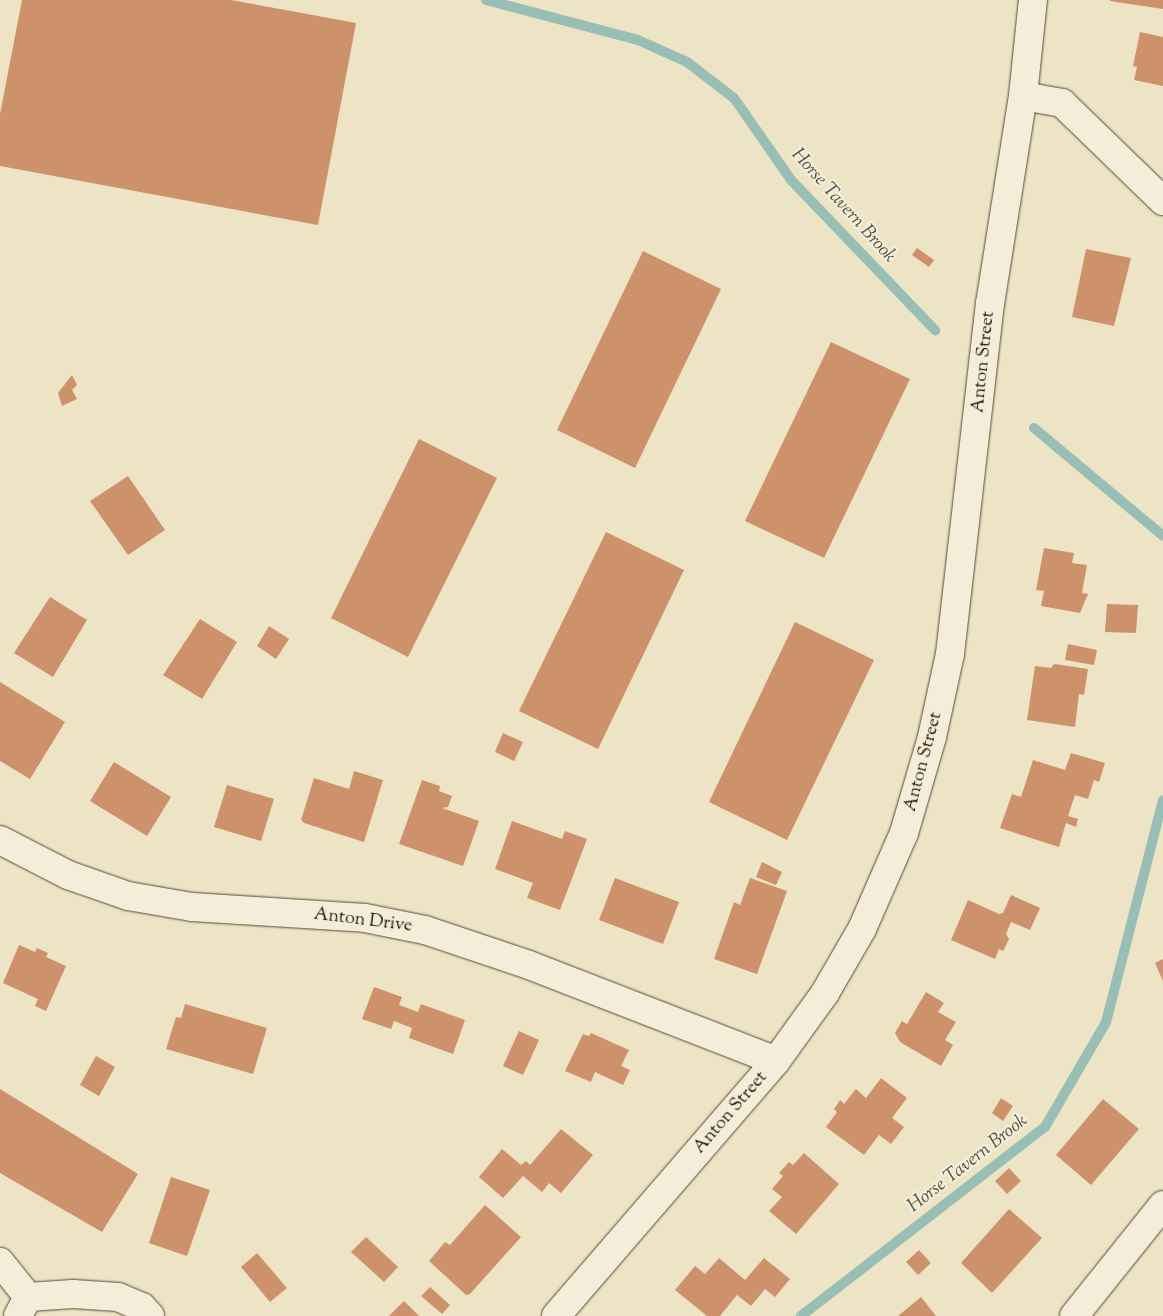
<!DOCTYPE html>
<style>
body{margin:0}
#map{position:relative;width:1163px;height:1316px;overflow:hidden;background:#ede4c5;font-family:"Sorts Mill Goudy",serif}
div>[style]{position:absolute}
.stream>*{height:10px;margin:-5px;padding:0 5px;transform-origin:5px;border-radius:5px;background:#99beb5}
.building>*{inset:0;background:#cd926c}
.roads{filter:drop-shadow(0 0 1px #5b4734) drop-shadow(0 0 1px #5b4734)}
.minor>*{height:28px;margin:-14px;padding:0 14px;transform-origin:14px;border-radius:14px;background:#f3edd9}
span{translate:-50% -50%;white-space:nowrap;text-align:center;line-height:1.15;-webkit-text-stroke:4.5px #f3edd9;paint-order:stroke}
.street-label{font-size:18px;color:#2a1303}
.water-label{font-size:19px;color:#514f41;font-style:italic}
</style>
<div id="map">
<div class="stream">
<div style="left:486px;top:0;width:157px;rotate:14.7deg"></div>
<div style="left:638px;top:40px;width:54px;rotate:24.2deg"></div>
<div style="left:687px;top:62px;width:59px;rotate:37.5deg"></div>
<div style="left:734px;top:98px;width:101px;rotate:55.1deg"></div>
<div style="left:792px;top:181px;width:207px;rotate:46.2deg"></div>
<div style="left:1034px;top:428px;width:168px;rotate:39.9deg"></div>
<div style="left:801px;top:1316px;width:309px;rotate:-37.8deg"></div>
<div style="left:1045px;top:1127px;width:121px;rotate:-59.8deg"></div>
<div style="left:1106px;top:1022px;width:229px;rotate:-75.6deg"></div>
</div>
<div class="building">
<div style="clip-path:polygon(22px 0,231px 0,356px 23px,318px 225px,0 166px,0 114px)"></div>
<div style="clip-path:polygon(1110px 0,1163px 0,1163px 9px,1110px 1px)"></div>
<div style="clip-path:polygon(1140px 32px,1163px 37px,1163px 86px,1134px 80px,1137px 67px,1133px 66px)"></div>
<div style="clip-path:polygon(917px 248px,934px 260px,929px 267px,912px 255px)"></div>
<div style="clip-path:polygon(1086px 249px,1131px 258px,1114px 326px,1072px 317px)"></div>
<div style="clip-path:polygon(643px 251px,721px 289px,635px 468px,557px 430px)"></div>
<div style="clip-path:polygon(831px 342px,910px 379px,824px 558px,745px 521px)"></div>
<div style="clip-path:polygon(72px 375px,77px 385px,72px 390px,77px 399px,62px 406px,58px 393px)"></div>
<div style="clip-path:polygon(419px 439px,497px 478px,408px 657px,331px 618px)"></div>
<div style="clip-path:polygon(128px 476px,165px 530px,128px 555px,90px 501px)"></div>
<div style="clip-path:polygon(606px 532px,684px 570px,598px 749px,519px 711px)"></div>
<div style="clip-path:polygon(1044px 548px,1074px 553px,1072px 563px,1087px 565px,1082px 593px,1088px 594px,1080px 613px,1041px 606px,1044px 591px,1036px 590px)"></div>
<div style="clip-path:polygon(50px 597px,87px 620px,53px 677px,14px 653px)"></div>
<div style="clip-path:polygon(1107px 604px,1138px 605px,1136px 633px,1105px 632px)"></div>
<div style="clip-path:polygon(200px 619px,237px 642px,202px 699px,163px 675px)"></div>
<div style="clip-path:polygon(795px 622px,874px 660px,787px 840px,709px 802px)"></div>
<div style="clip-path:polygon(269px 626px,289px 639px,276px 659px,257px 646px)"></div>
<div style="clip-path:polygon(1068px 644px,1097px 650px,1094px 665px,1065px 660px)"></div>
<div style="clip-path:polygon(1054px 664px,1088px 669px,1084px 695px,1079px 694px,1075px 727px,1027px 720px,1035px 666px,1051px 668px)"></div>
<div style="clip-path:polygon(0 682px,65px 722px,30px 779px,0 761px)"></div>
<div style="clip-path:polygon(503px 733px,523px 742px,514px 761px,495px 752px)"></div>
<div style="clip-path:polygon(1071px 753px,1105px 763px,1099px 782px,1094px 780px,1088px 799px,1075px 795px,1068px 816px,1078px 819px,1076px 827px,1066px 823px,1059px 847px,1000px 828px,1012px 794px,1021px 797px,1033px 760px,1065px 770px)"></div>
<div style="clip-path:polygon(114px 762px,171px 797px,147px 836px,90px 801px)"></div>
<div style="clip-path:polygon(354px 771px,383px 780px,364px 842px,304px 823px,301px 820px,314px 778px,349px 789px)"></div>
<div style="clip-path:polygon(422px 780px,440px 786px,439px 791px,452px 796px,448px 807px,442px 808px,479px 821px,463px 866px,399px 844px)"></div>
<div style="clip-path:polygon(227px 785px,274px 799px,261px 841px,214px 827px)"></div>
<div style="clip-path:polygon(512px 821px,562px 839px,565px 831px,587px 839px,560px 910px,527px 898px,533px 883px,495px 869px)"></div>
<div style="clip-path:polygon(762px 862px,782px 872px,776px 885px,756px 877px)"></div>
<div style="clip-path:polygon(615px 878px,679px 902px,663px 944px,599px 920px)"></div>
<div style="clip-path:polygon(750px 878px,787px 891px,757px 974px,714px 959px,734px 902px,740px 905px)"></div>
<div style="clip-path:polygon(1011px 895px,1040px 908px,1030px 930px,1011px 922px,1006px 934px,1009px 939px,1003px 951px,999px 949px,995px 959px,951px 940px,968px 900px,999px 914px,1003px 913px)"></div>
<div style="clip-path:polygon(19px 945px,35px 952px,37px 948px,48px 953px,46px 957px,66px 966px,46px 1011px,35px 1006px,38px 999px,3px 983px)"></div>
<div style="clip-path:polygon(1163px 959px,1163px 981px,1155px 963px)"></div>
<div style="clip-path:polygon(374px 987px,402px 997px,399px 1005px,418px 1012px,421px 1004px,465px 1020px,453px 1054px,409px 1038px,412px 1028px,394px 1021px,391px 1029px,362px 1019px)"></div>
<div style="clip-path:polygon(926px 992px,944px 1003px,938px 1012px,956px 1022px,945px 1040px,953px 1045px,941px 1066px,900px 1042px,895px 1033px,902px 1021px,907px 1024px)"></div>
<div style="clip-path:polygon(185px 1004px,267px 1028px,253px 1074px,166px 1049px,176px 1017px,181px 1018px)"></div>
<div style="clip-path:polygon(519px 1031px,539px 1040px,523px 1075px,503px 1066px)"></div>
<div style="clip-path:polygon(591px 1033px,629px 1050px,621px 1066px,630px 1070px,623px 1085px,595px 1072px,591px 1082px,565px 1071px,583px 1034px,589px 1036px)"></div>
<div style="clip-path:polygon(96px 1056px,115px 1067px,99px 1096px,80px 1085px)"></div>
<div style="clip-path:polygon(881px 1078px,907px 1098px,892px 1118px,904px 1127px,891px 1144px,879px 1135px,864px 1155px,826px 1127px,837px 1112px,834px 1109px,840px 1100px,844px 1104px,856px 1089px,866px 1098px)"></div>
<div style="clip-path:polygon(0 1089px,138px 1174px,102px 1232px,0 1173px)"></div>
<div style="clip-path:polygon(1001px 1098px,1013px 1106px,1003px 1121px,992px 1113px)"></div>
<div style="clip-path:polygon(1103px 1099px,1139px 1129px,1091px 1185px,1056px 1155px)"></div>
<div style="clip-path:polygon(561px 1129px,593px 1155px,561px 1193px,549px 1183px,542px 1192px,523px 1176px,503px 1198px,479px 1177px,502px 1149px,521px 1165px,526px 1161px,530px 1165px)"></div>
<div style="clip-path:polygon(804px 1153px,839px 1184px,796px 1234px,769px 1211px,782px 1197px,772px 1189px,783px 1176px,779px 1173px,789px 1162px,793px 1165px)"></div>
<div style="clip-path:polygon(1009px 1168px,1021px 1181px,1007px 1194px,995px 1181px)"></div>
<div style="clip-path:polygon(171px 1177px,210px 1190px,187px 1256px,149px 1243px)"></div>
<div style="clip-path:polygon(485px 1205px,521px 1237px,470px 1294px,466px 1295px,429px 1261px,445px 1242px,450px 1245px)"></div>
<div style="clip-path:polygon(1009px 1209px,1042px 1238px,992px 1293px,961px 1263px)"></div>
<div style="clip-path:polygon(366px 1237px,398px 1267px,384px 1282px,351px 1252px)"></div>
<div style="clip-path:polygon(919px 1250px,931px 1263px,918px 1275px,906px 1262px)"></div>
<div style="clip-path:polygon(257px 1253px,287px 1288px,270px 1302px,241px 1267px)"></div>
<div style="clip-path:polygon(719px 1258px,745px 1280px,764px 1258px,790px 1279px,775px 1297px,765px 1289px,751px 1306px,737px 1295px,720px 1316px,707px 1316px,675px 1290px,695px 1266px,705px 1274px)"></div>
<div style="clip-path:polygon(430px 1287px,450px 1305px,442px 1314px,421px 1296px)"></div>
<div style="clip-path:polygon(921px 1297px,936px 1316px,898px 1316px)"></div>
<div style="clip-path:polygon(404px 1301px,419px 1316px,389px 1316px)"></div>
</div>
<div class="roads">
<div class="minor">
<div style="left:1023px;top:96px;width:40px;rotate:10deg"></div>
<div style="left:1062px;top:103px;width:141px;rotate:44.1deg"></div>
<div style="left:0;top:840px;width:76px;rotate:27.2deg"></div>
<div style="left:68px;top:875px;width:64px;rotate:19.3deg"></div>
<div style="left:128px;top:896px;width:65px;rotate:9.8deg"></div>
<div style="left:192px;top:907px;width:173px;rotate:3.6deg"></div>
<div style="left:365px;top:918px;width:61px;rotate:11.3deg"></div>
<div style="left:425px;top:930px;width:110px;rotate:18.6deg"></div>
<div style="left:529px;top:965px;width:265px;rotate:21.2deg"></div>
<div style="left:0;top:1262px;width:45px;rotate:51.3deg"></div>
<div style="left:28px;top:1297px;width:21px;rotate:118deg"></div>
<div style="left:28px;top:1297px;width:45px;rotate:-3.8deg"></div>
<div style="left:73px;top:1294px;width:45px;rotate:3.8deg"></div>
<div style="left:118px;top:1297px;width:26px;rotate:23deg"></div>
<div style="left:142px;top:1307px;width:12px;rotate:48deg"></div>
<div style="left:556px;top:1316px;width:337px;rotate:-49.2deg"></div>
<div style="left:776px;top:1061px;width:84px;rotate:-54.2deg"></div>
<div style="left:825px;top:993px;width:74px;rotate:-60deg"></div>
<div style="left:862px;top:929px;width:105px;rotate:-66.4deg"></div>
<div style="left:904px;top:833px;width:100px;rotate:-73.7deg"></div>
<div style="left:932px;top:737px;width:85px;rotate:-77.8deg"></div>
<div style="left:950px;top:654px;width:352px;rotate:-83.5deg"></div>
<div style="left:990px;top:304px;width:211px;rotate:-81deg"></div>
<div style="left:1023px;top:96px;width:97px;rotate:-84.1deg"></div>
<div style="left:1074px;top:1316px;width:142px;rotate:-51.3deg"></div>
</div>
</div>
<div class="street-label">
<span style="left:984px;top:362px;rotate:-84deg">Anton Street</span>
<span style="left:924px;top:762px;rotate:-75deg">Anton Street</span>
<span style="left:363px;top:921px;rotate:7deg">Anton Drive</span>
<span style="left:731px;top:1113px;rotate:-49deg">Anton Street</span>
</div>
<div class="water-label">
<span style="left:843px;top:206px;rotate:48deg">Horse Tavern Brook</span>
<span style="left:968px;top:1164px;rotate:-38deg">Horse Tavern Brook</span>
</div>
</div>
